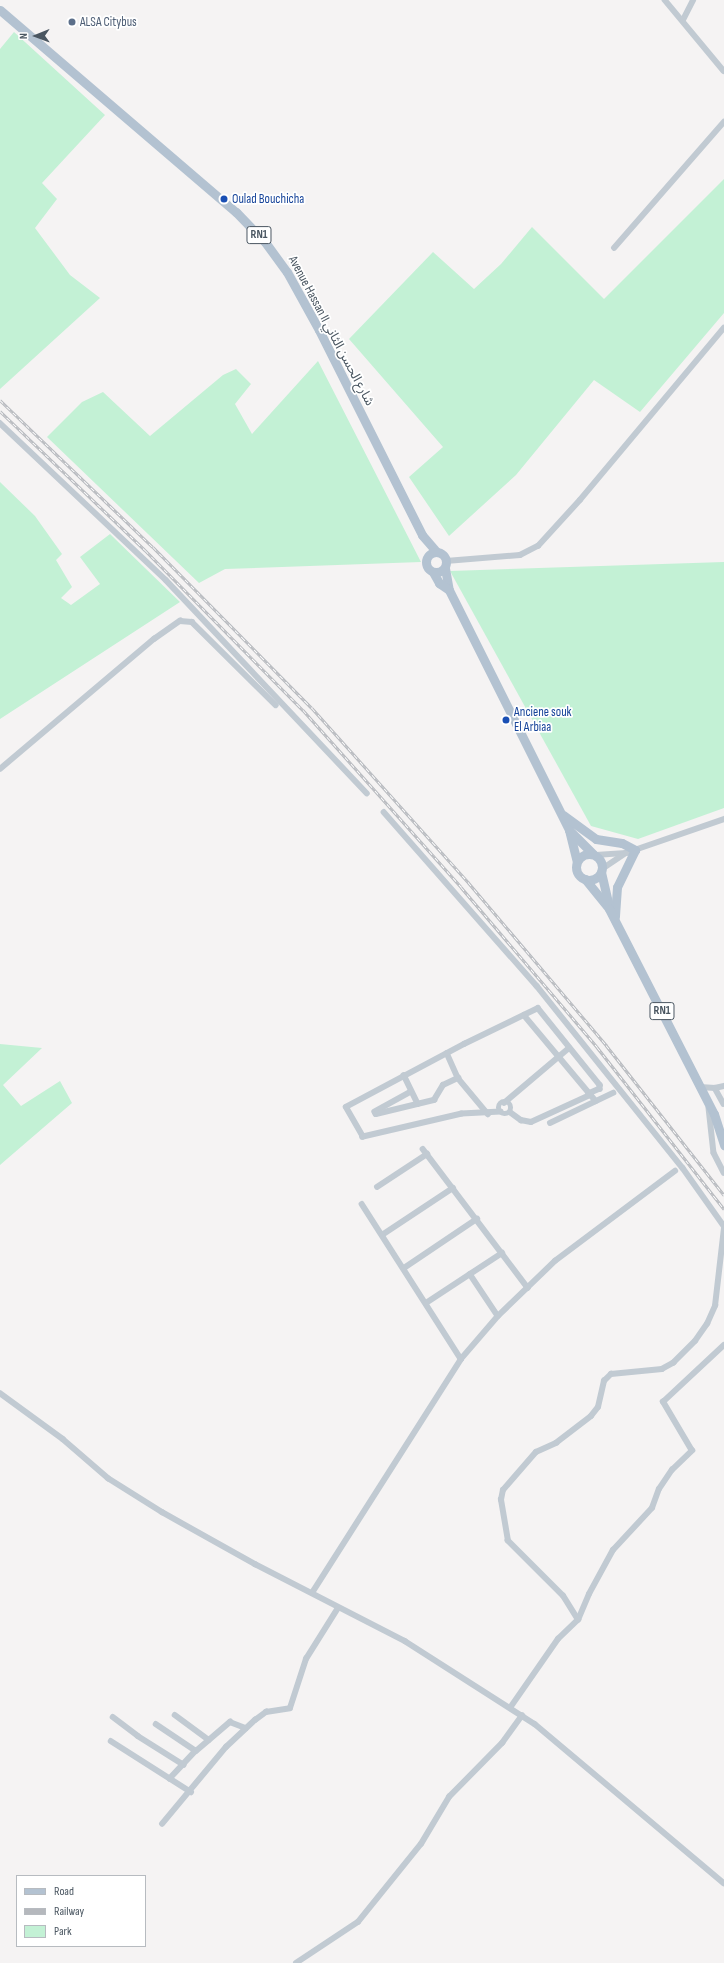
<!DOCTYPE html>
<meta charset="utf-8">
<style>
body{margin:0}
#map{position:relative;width:724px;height:1963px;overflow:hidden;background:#f5f3f3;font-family:"Sofia Sans Condensed","Noto Sans Arabic",sans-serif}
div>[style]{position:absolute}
.green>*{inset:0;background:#c3f1d5}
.minor>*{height:5.5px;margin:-2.75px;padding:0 2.75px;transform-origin:2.75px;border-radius:2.75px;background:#c1cad2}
.minor>.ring{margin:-2.75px;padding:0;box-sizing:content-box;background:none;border:5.5px solid #c1cad2;border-radius:50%}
.primary>*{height:9px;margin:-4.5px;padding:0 4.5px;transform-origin:4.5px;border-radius:4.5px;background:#b3c2d1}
.primary>.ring{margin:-4.5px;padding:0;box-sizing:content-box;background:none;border:9px solid #b3c2d1;border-radius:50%}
.rail>*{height:3px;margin-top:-1.5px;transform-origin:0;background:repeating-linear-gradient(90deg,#fff 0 4.5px,#b5b8bd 0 9px);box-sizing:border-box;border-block:1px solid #b5b8bd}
.dots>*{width:11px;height:11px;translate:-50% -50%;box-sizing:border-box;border:2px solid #fff;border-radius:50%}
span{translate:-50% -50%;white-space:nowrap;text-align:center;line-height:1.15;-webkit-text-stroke:3.5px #fff;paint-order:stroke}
.shield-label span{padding:1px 3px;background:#fff;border:1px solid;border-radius:3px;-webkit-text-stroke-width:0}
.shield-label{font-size:12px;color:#4a5661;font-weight:700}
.service-label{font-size:13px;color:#4e5e75}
.left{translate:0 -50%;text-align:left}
.transit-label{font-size:13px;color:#164399}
.street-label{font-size:13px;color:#4a5661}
.legend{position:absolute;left:16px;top:1875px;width:130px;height:72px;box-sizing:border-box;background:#fff;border:1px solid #b7bbc0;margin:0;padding:5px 7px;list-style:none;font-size:12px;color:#4a5661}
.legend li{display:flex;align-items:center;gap:8px;height:20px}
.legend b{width:20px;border:1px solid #b7bbc0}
.north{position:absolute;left:16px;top:16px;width:40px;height:40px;-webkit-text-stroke:3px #fff;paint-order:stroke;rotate:269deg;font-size:11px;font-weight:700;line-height:16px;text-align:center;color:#4a5661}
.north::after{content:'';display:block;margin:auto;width:14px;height:18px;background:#4a5661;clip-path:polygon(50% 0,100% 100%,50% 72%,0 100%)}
</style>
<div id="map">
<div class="green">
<div style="clip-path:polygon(14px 32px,105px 115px,42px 183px,57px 199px,35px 228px,70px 275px,100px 298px,0 389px,0 49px)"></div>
<div style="clip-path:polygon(724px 179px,724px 313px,640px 412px,594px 380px,516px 475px,449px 536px,409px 477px,443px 447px,349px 339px,433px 252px,474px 289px,501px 264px,532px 227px,604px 299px)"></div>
<div style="clip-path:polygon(318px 361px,421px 562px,225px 569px,199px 583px,47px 437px,82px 402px,103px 392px,150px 436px,223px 375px,236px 369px,251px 384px,235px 404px,252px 434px)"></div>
<div style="clip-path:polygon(0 482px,35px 516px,62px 554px,56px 560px,72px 587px,61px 598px,71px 605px,100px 584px,80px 557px,110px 534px,180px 602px,0 719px)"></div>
<div style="clip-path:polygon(724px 562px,724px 808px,638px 839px,591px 826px,450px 571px)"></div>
<div style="clip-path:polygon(0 1044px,42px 1048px,3px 1085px,21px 1106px,60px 1081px,72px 1103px,0 1165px)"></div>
</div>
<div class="minor">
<div style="left:665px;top:0;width:92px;rotate:50.3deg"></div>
<div style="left:683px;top:20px;width:22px;rotate:-63deg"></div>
<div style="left:614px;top:248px;width:167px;rotate:-48.9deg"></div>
<div style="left:0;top:423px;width:228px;rotate:43.4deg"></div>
<div style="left:166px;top:580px;width:293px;rotate:46.7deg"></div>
<div style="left:446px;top:561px;width:74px;rotate:-4.6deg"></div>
<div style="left:520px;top:555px;width:20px;rotate:-27deg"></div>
<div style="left:538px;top:546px;width:62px;rotate:-47.6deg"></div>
<div style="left:580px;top:500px;width:224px;rotate:-50.1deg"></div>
<div style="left:0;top:769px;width:202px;rotate:-40.2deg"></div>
<div style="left:154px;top:639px;width:32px;rotate:-35deg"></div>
<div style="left:180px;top:621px;width:12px;rotate:5deg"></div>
<div style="left:192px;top:622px;width:118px;rotate:44.7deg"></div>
<div style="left:384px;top:812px;width:232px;rotate:48.7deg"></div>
<div style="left:537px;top:986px;width:233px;rotate:51.3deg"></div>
<div style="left:683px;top:1168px;width:71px;rotate:54.7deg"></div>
<div style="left:596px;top:855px;width:30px;rotate:-4deg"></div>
<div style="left:602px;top:869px;width:29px;rotate:-34deg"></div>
<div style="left:626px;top:853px;width:104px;rotate:-19.1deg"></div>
<div style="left:524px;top:1015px;width:112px;rotate:50.1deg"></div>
<div style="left:447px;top:1053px;width:27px;rotate:66deg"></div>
<div style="left:458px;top:1078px;width:47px;rotate:50.2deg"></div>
<div style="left:404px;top:1075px;width:32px;rotate:64deg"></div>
<div style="left:700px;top:1087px;width:15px;rotate:4deg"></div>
<div style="left:715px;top:1088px;width:18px;rotate:61deg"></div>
<div style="left:715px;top:1088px;width:9px;rotate:-13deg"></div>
<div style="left:411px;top:1092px;width:41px;rotate:150.9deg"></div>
<div style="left:375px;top:1112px;width:2px;rotate:63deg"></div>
<div style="left:376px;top:1114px;width:60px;rotate:-13.6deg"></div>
<div style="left:434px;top:1100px;width:17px;rotate:-59deg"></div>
<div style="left:443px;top:1085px;width:17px;rotate:-25deg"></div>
<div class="ring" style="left:499px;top:1102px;width:6.5px;height:6.5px"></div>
<div style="left:504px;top:1103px;width:85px;rotate:-40.2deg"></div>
<div style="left:709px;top:1108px;width:45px;rotate:83.7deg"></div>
<div style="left:714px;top:1153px;width:22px;rotate:63deg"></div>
<div style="left:501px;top:1112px;width:39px;rotate:177deg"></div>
<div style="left:462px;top:1114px;width:102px;rotate:166.9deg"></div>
<div style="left:363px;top:1137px;width:34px;rotate:-120deg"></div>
<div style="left:346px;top:1107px;width:134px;rotate:-28.1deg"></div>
<div style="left:464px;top:1044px;width:82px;rotate:-25.9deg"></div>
<div style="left:538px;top:1008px;width:99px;rotate:51.2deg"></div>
<div style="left:600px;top:1085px;width:4px;rotate:90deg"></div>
<div style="left:600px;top:1089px;width:12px;rotate:156deg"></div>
<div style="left:510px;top:1112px;width:14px;rotate:36deg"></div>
<div style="left:521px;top:1120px;width:10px;rotate:11deg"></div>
<div style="left:531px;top:1122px;width:65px;rotate:-24.6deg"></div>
<div style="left:550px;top:1123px;width:70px;rotate:-25.5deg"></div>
<div style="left:423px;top:1149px;width:174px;rotate:52.9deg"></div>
<div style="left:377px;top:1187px;width:60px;rotate:-33.4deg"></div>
<div style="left:362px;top:1204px;width:184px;rotate:57.4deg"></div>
<div style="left:382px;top:1235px;width:85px;rotate:-33.5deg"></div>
<div style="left:404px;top:1268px;width:88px;rotate:-33.9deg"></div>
<div style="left:470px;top:1274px;width:50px;rotate:56.3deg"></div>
<div style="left:426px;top:1303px;width:91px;rotate:-33.3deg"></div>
<div style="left:0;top:1393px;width:78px;rotate:36.1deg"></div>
<div style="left:63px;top:1439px;width:60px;rotate:40.9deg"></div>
<div style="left:108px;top:1478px;width:64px;rotate:32.2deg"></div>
<div style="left:162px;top:1512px;width:107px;rotate:29.2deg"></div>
<div style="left:255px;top:1564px;width:169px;rotate:27.2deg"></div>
<div style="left:405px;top:1641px;width:154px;rotate:32.6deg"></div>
<div style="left:535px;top:1724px;width:247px;rotate:40.1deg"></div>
<div style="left:312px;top:1593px;width:277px;rotate:-57.5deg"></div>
<div style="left:461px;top:1359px;width:57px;rotate:-49.3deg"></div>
<div style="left:498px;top:1316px;width:79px;rotate:-44deg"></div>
<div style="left:555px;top:1261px;width:150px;rotate:-36.9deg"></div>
<div style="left:578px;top:1620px;width:28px;rotate:-67deg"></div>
<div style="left:589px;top:1594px;width:50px;rotate:-61.4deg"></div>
<div style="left:613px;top:1550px;width:57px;rotate:-47.1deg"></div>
<div style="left:652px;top:1508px;width:20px;rotate:-70deg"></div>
<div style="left:659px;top:1489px;width:23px;rotate:-56deg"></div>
<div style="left:672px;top:1470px;width:28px;rotate:-44deg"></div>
<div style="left:692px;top:1451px;width:57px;rotate:-120.6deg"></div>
<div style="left:663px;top:1402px;width:83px;rotate:-43.1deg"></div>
<div style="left:510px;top:1708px;width:84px;rotate:-55.2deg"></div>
<div style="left:558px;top:1639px;width:28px;rotate:-44deg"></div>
<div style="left:578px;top:1620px;width:28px;rotate:-122deg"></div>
<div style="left:563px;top:1596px;width:78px;rotate:-135deg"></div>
<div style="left:508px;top:1541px;width:42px;rotate:-99.7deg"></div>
<div style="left:501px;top:1500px;width:10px;rotate:-79deg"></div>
<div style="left:503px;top:1490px;width:50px;rotate:-49deg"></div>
<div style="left:536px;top:1452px;width:22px;rotate:-24deg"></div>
<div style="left:556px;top:1443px;width:44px;rotate:-37.6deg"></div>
<div style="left:591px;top:1416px;width:11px;rotate:-52deg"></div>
<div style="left:598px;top:1407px;width:27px;rotate:-77deg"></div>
<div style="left:604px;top:1381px;width:10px;rotate:-45deg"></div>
<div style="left:611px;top:1374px;width:51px;rotate:-5.6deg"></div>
<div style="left:662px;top:1369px;width:13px;rotate:-29deg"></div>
<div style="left:673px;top:1363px;width:31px;rotate:-45deg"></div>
<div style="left:695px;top:1341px;width:21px;rotate:-55deg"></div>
<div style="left:707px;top:1324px;width:20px;rotate:-66deg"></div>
<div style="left:715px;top:1306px;width:79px;rotate:-83.4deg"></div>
<div style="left:175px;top:1715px;width:42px;rotate:36.3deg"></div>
<div style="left:113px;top:1717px;width:31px;rotate:37deg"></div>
<div style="left:138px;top:1736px;width:54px;rotate:32.2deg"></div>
<div style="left:156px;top:1724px;width:48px;rotate:34deg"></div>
<div style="left:196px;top:1751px;width:38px;rotate:133deg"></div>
<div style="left:111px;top:1741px;width:95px;rotate:32.5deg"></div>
<div style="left:196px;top:1751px;width:45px;rotate:-40.5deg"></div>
<div style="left:230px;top:1722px;width:17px;rotate:21deg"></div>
<div style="left:162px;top:1824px;width:100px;rotate:-50.3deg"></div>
<div style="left:226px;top:1747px;width:40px;rotate:-43deg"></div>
<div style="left:255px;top:1720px;width:14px;rotate:-36deg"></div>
<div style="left:266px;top:1712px;width:24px;rotate:-9deg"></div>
<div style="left:290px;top:1708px;width:52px;rotate:-71.9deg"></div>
<div style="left:306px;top:1659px;width:60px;rotate:-57.9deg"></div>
<div style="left:296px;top:1963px;width:74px;rotate:-33.5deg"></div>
<div style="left:358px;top:1922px;width:100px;rotate:-51.1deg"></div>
<div style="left:421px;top:1844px;width:55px;rotate:-59.2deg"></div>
<div style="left:449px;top:1797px;width:76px;rotate:-45.5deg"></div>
<div style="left:502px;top:1743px;width:34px;rotate:-54deg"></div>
</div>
<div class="primary">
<div style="left:0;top:10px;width:311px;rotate:40.6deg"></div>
<div style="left:236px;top:212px;width:42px;rotate:46deg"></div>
<div style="left:265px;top:242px;width:37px;rotate:54deg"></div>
<div style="left:287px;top:272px;width:66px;rotate:61.1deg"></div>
<div style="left:319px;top:330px;width:229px;rotate:63.3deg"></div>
<div style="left:422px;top:535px;width:21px;rotate:49deg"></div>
<div class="ring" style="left:426px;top:552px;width:11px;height:11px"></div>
<div style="left:445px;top:568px;width:22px;rotate:80deg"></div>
<div style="left:449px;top:590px;width:268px;rotate:63.4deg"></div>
<div style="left:569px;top:830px;width:32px;rotate:76deg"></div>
<div style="left:433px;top:572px;width:13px;rotate:61deg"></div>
<div style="left:439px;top:583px;width:12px;rotate:35deg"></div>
<div style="left:563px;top:815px;width:41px;rotate:36deg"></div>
<div style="left:596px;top:839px;width:26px;rotate:9deg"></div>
<div style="left:622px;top:843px;width:15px;rotate:28deg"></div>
<div style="left:635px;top:850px;width:41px;rotate:115.9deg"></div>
<div style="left:617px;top:887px;width:30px;rotate:94deg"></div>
<div style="left:569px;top:830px;width:34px;rotate:45deg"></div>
<div class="ring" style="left:576px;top:854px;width:17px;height:17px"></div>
<div style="left:601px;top:872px;width:37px;rotate:77deg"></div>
<div style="left:585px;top:879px;width:38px;rotate:51deg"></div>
<div style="left:609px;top:909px;width:230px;rotate:62.9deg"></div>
<div style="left:714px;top:1114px;width:33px;rotate:72deg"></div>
</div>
<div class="rail">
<div style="left:0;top:400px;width:212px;rotate:43.9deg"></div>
<div style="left:153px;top:547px;width:226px;rotate:45.4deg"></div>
<div style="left:312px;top:708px;width:234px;rotate:48.1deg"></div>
<div style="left:468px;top:882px;width:214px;rotate:49.7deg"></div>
<div style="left:606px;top:1045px;width:191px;rotate:51.8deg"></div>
<div style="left:0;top:411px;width:201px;rotate:43.8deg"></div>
<div style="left:145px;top:550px;width:225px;rotate:45.4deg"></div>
<div style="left:303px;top:710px;width:237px;rotate:48.2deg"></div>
<div style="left:461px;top:887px;width:210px;rotate:49.6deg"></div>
<div style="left:597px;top:1047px;width:206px;rotate:51.9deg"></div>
</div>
<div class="dots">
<div style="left:72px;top:22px;background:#5c6f8a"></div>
<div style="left:224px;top:199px;background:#1a4fb4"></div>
<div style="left:506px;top:720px;background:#1a4fb4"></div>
</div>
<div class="shield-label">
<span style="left:259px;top:235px">RN1</span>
<span style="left:662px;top:1011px">RN1</span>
</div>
<div class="service-label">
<span class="left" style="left:80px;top:22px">ALSA Citybus</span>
</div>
<div class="transit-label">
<span class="left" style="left:232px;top:199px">Oulad Bouchicha</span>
<span class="left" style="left:514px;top:720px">Anciene souk<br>El Arbiaa</span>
</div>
<div class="street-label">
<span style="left:331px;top:331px;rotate:62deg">Avenue Hassan II شارع الحسن الثاني</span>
</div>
<ul class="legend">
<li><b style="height:5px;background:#b3c2d1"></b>Road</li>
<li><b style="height:5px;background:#b5b8bd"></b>Railway</li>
<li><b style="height:11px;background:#c3f1d5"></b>Park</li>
</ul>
<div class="north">N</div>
</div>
